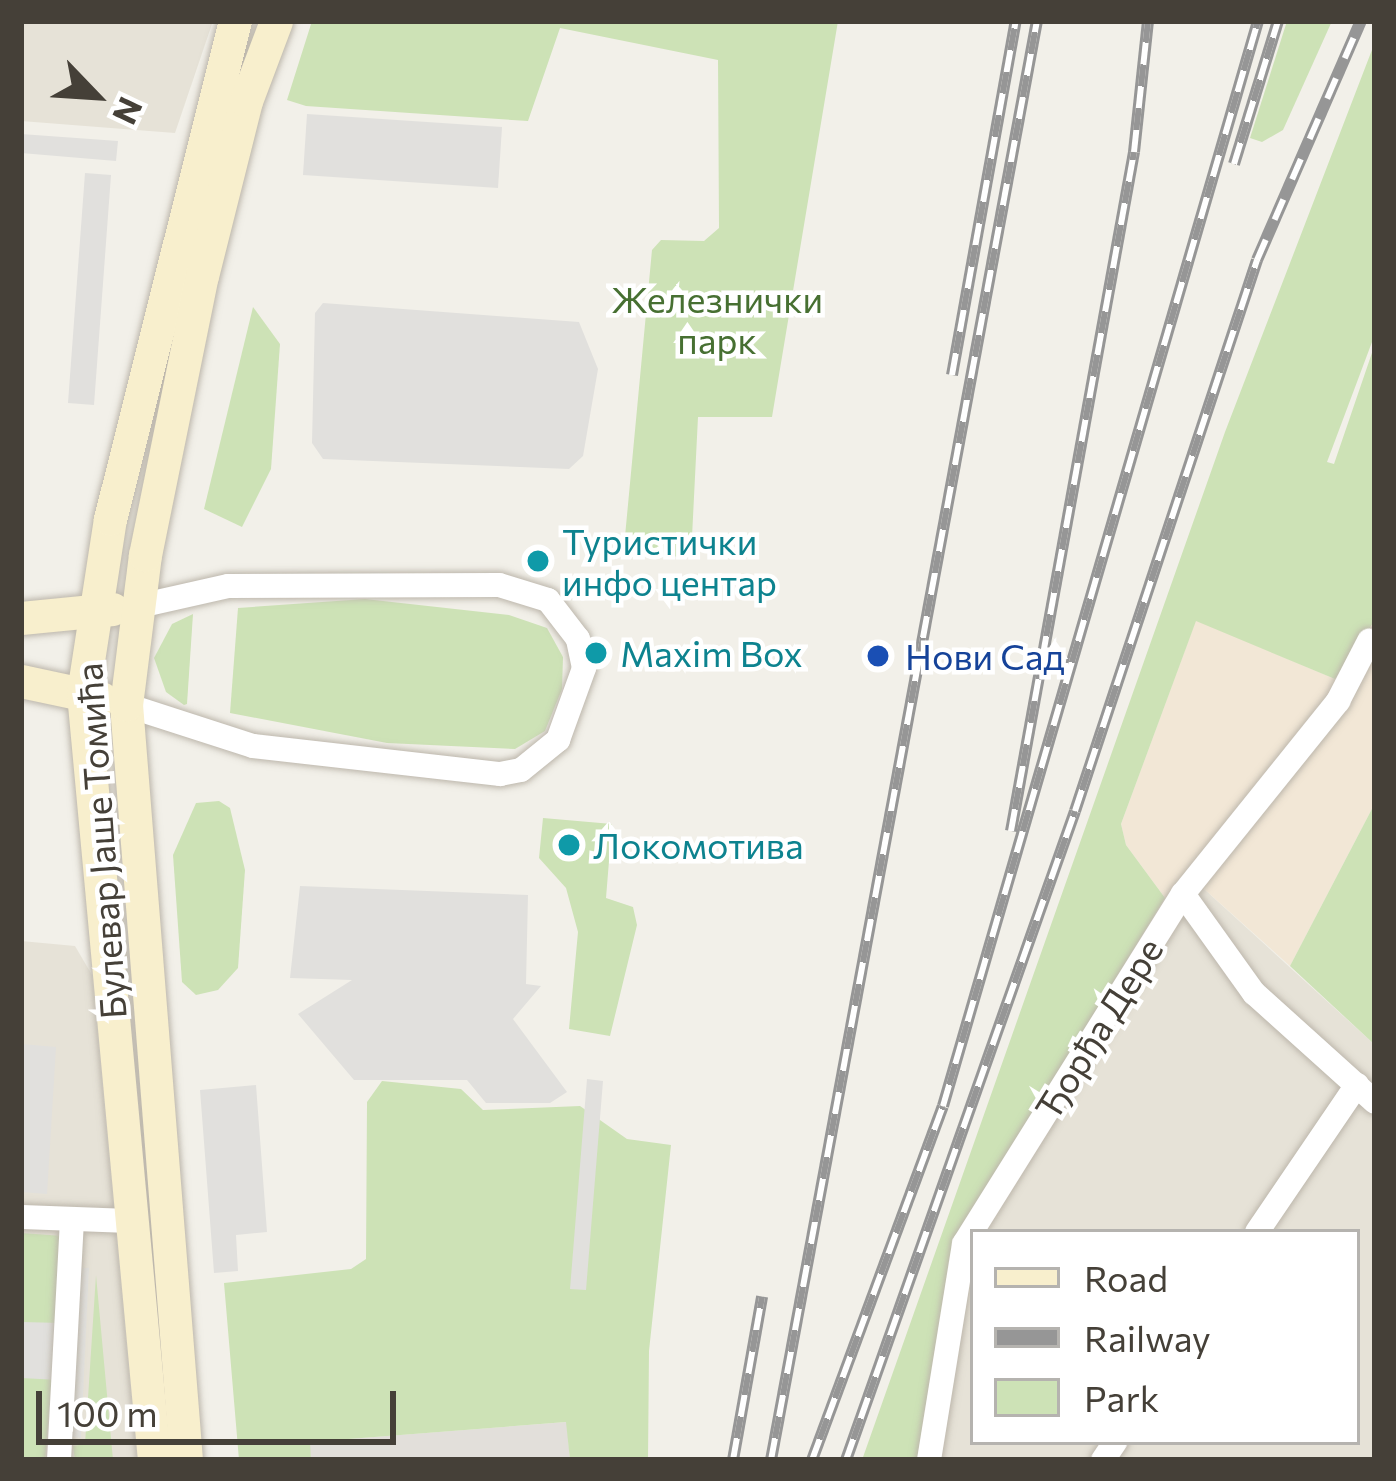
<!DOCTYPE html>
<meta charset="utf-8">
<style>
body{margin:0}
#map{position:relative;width:1396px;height:1481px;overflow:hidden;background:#f2f0e9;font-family:Commissioner,sans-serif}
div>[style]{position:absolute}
.residential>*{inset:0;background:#e6e2d7}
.commercial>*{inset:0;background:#f2e7d6}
.industrial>*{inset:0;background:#e2dfda}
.green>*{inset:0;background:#cde2b6}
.parking>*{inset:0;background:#e1e0dd}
.roads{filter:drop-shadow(0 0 3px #bdb7ac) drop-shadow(0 0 3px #bdb7ac)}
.street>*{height:24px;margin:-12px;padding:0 12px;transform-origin:12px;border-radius:12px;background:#fff}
.secondary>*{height:33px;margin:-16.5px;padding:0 16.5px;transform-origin:16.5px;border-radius:16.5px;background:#f8efcd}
.rail>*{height:12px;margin-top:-6px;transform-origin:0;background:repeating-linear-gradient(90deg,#fff 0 22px,#969696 0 44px);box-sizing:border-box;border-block:3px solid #969696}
.dots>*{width:33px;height:33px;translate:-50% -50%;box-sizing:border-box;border:6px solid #fff;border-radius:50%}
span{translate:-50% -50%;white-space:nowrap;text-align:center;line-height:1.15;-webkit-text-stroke:9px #fff;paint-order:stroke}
.park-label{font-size:36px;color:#477032}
.culture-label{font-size:36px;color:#0d838f}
.left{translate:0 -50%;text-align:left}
.transit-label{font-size:36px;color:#164399}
.street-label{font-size:36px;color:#454038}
.frame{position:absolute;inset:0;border:24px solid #454038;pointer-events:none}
.legend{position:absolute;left:970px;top:1229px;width:390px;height:216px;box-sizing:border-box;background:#fff;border:3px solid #b5b3af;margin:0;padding:15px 21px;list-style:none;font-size:36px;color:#454038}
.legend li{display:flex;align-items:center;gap:24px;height:60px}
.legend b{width:60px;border:3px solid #b5b3af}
.north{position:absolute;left:36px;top:36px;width:120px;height:120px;-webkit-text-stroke:9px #fff;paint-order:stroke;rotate:115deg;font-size:33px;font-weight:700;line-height:48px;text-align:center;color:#454038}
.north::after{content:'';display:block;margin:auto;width:42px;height:54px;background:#454038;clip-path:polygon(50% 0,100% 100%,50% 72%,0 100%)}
.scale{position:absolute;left:36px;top:1391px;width:360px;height:54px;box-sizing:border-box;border:6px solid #454038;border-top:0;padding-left:15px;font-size:36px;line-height:42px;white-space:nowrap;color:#454038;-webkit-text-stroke:9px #fff;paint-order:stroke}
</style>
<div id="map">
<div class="residential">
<div style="clip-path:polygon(21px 21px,213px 21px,175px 133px,21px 121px)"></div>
<div style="clip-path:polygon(evenodd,1203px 888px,1375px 1045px,1375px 1460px,917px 1460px,953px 1243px,971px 1204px,1165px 898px,1203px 888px,973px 1232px,1357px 1232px,1357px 1442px,973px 1442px,973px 1232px)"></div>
<div style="clip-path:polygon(21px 941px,75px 946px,92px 975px,137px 1460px,21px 1460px)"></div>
</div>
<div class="commercial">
<div style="clip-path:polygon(1196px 620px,1335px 679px,1375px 620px,1375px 803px,1290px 966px,1203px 888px,1165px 898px,1126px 845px,1121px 824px)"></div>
</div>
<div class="industrial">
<div style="clip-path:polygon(567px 1422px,570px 1460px,311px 1460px,309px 1442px)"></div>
</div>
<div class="green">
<div style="clip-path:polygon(312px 21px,838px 21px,772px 417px,698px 417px,691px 557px,630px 555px,624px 547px,652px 250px,661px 240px,704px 241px,719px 228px,718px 60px,560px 28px,528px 121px,306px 106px,287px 100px)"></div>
<div style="clip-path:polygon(1287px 21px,1332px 21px,1283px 130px,1262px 142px,1250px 138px)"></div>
<div style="clip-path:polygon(1375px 42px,1375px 334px,1327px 462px,1334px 464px,1375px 344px,1375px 620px,1335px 679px,1196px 621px,1121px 824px,1126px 845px,1165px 898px,953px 1243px,917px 1460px,862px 1460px,1225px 432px)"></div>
<div style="clip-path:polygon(253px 307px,280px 344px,271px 469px,242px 527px,204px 509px)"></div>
<div style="clip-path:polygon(365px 599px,509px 615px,547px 628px,563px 657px,562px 689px,545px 731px,515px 749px,387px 743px,230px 713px,238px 608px)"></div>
<div style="clip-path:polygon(193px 614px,187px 704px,184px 705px,166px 692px,154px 658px,172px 624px)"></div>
<div style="clip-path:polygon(219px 801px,230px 808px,245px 870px,238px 968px,218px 990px,196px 995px,182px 982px,173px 855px,196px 803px)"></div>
<div style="clip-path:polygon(1375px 803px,1375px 1045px,1290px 966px)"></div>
<div style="clip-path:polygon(543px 818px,612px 824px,606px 898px,633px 907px,637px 925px,610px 1036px,569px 1029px,578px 932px,566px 888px,539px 858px)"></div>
<div style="clip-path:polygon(382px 1081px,461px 1089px,483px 1110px,580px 1106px,627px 1139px,671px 1145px,649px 1351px,648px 1460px,570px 1460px,566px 1422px,310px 1442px,311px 1460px,239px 1460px,224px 1283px,351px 1269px,366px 1259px,367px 1102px)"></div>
<div style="clip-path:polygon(21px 1233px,63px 1236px,45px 1460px,21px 1460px)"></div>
<div style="clip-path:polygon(96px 1275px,113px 1460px,75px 1460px,73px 1446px,85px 1444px)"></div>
</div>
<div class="parking">
<div style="clip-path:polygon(307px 114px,502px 127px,498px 188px,303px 175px)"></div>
<div style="clip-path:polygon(21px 134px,118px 141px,116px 161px,21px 153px)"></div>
<div style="clip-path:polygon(85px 173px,111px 175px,94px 405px,68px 403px)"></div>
<div style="clip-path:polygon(323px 303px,579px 322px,598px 369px,583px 456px,569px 469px,323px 459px,312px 443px,315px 313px)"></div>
<div style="clip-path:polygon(300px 886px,528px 895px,526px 984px,541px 986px,513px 1019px,567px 1092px,550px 1103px,486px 1103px,467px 1080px,354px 1080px,298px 1014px,352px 980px,290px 978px)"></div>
<div style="clip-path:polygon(21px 1044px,56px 1047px,47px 1194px,21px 1192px)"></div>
<div style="clip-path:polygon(587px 1079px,603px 1081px,586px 1290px,570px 1289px)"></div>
<div style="clip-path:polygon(256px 1085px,267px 1232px,236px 1235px,238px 1271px,214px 1273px,200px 1090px)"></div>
<div style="clip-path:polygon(65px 1267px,89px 1268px,81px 1438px,57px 1436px,59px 1380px,21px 1378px,21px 1322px,62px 1323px)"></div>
</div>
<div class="roads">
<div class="street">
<div style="left:126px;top:705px;width:133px;rotate:17.9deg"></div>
<div style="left:253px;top:746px;width:249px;rotate:6.5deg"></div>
<div style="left:500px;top:774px;width:21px;rotate:-11deg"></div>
<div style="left:521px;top:770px;width:48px;rotate:-39deg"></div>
<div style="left:558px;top:740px;width:77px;rotate:-70.1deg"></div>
<div style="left:584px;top:668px;width:30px;rotate:-102deg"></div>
<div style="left:578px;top:639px;width:49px;rotate:-127.6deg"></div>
<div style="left:548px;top:600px;width:51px;rotate:-163deg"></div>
<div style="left:499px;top:585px;width:271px;rotate:179.8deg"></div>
<div style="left:228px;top:586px;width:91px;rotate:167.3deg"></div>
<div style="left:1183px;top:894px;width:122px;rotate:54.4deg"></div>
<div style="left:1254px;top:993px;width:163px;rotate:42deg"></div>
<div style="left:21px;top:1217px;width:110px;rotate:2.1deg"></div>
<div style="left:1257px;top:1232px;width:178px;rotate:-55.8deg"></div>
<div style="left:59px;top:1460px;width:240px;rotate:-86.9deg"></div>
<div style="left:929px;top:1460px;width:219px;rotate:-80.8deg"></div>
<div style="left:964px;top:1244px;width:413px;rotate:-58deg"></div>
<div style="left:1183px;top:894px;width:248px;rotate:-51.2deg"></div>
<div style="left:1338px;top:701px;width:68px;rotate:-62.7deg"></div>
<div style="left:1103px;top:1460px;width:22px;rotate:-56deg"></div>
</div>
<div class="secondary">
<div style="left:21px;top:618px;width:92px;rotate:-5.6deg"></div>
<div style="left:21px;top:681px;width:82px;rotate:12deg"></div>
<div style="left:154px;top:1460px;width:770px;rotate:-95.29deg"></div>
<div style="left:83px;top:693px;width:176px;rotate:-81.2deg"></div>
<div style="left:110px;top:519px;width:513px;rotate:-75.91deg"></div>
<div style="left:186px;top:1460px;width:757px;rotate:-94.54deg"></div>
<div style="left:126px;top:705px;width:151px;rotate:-82.8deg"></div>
<div style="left:145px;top:555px;width:285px;rotate:-78.5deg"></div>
<div style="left:202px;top:276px;width:180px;rotate:-75.9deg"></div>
<div style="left:246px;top:101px;width:85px;rotate:-69.4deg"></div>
</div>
</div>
<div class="rail">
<div style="left:1234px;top:164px;width:150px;rotate:-72.9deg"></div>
<div style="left:952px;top:375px;width:360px;rotate:-79.8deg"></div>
<div style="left:1011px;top:831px;width:690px;rotate:-79.73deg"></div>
<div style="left:1134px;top:152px;width:132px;rotate:-83.9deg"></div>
<div style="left:733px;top:1460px;width:166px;rotate:-79.9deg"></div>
<div style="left:771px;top:1460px;width:1463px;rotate:-79.53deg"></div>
<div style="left:812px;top:1460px;width:377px;rotate:-69.7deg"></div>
<div style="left:943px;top:1106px;width:1130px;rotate:-73.81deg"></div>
<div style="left:846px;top:1460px;width:688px;rotate:-70.56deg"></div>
<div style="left:1075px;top:811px;width:580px;rotate:-71.72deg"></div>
<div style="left:1257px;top:260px;width:261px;rotate:-66.5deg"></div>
</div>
<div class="dots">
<div style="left:538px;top:561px;background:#0f9aa8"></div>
<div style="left:596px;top:653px;background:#0f9aa8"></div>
<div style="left:878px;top:656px;background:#1a4fb4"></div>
<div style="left:569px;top:845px;background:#0f9aa8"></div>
</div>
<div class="park-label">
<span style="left:717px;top:319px">Железнички<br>парк</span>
</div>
<div class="culture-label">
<span class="left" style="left:562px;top:561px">Туристички<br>инфо центар</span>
<span class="left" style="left:620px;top:653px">Maxim Box</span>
<span class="left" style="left:593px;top:845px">Локомотива</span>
</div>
<div class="transit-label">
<span class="left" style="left:905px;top:656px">Нови Сад</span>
</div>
<div class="street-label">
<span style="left:100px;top:841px;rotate:-94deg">Булевар Јаше Томића</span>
<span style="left:1098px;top:1028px;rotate:-58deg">Ђорђа Дере</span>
</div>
<div class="frame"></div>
<ul class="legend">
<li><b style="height:15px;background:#f8efcd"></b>Road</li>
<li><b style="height:15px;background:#969696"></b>Railway</li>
<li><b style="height:33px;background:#cde2b6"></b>Park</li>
</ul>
<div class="north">N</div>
<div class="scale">100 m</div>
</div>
